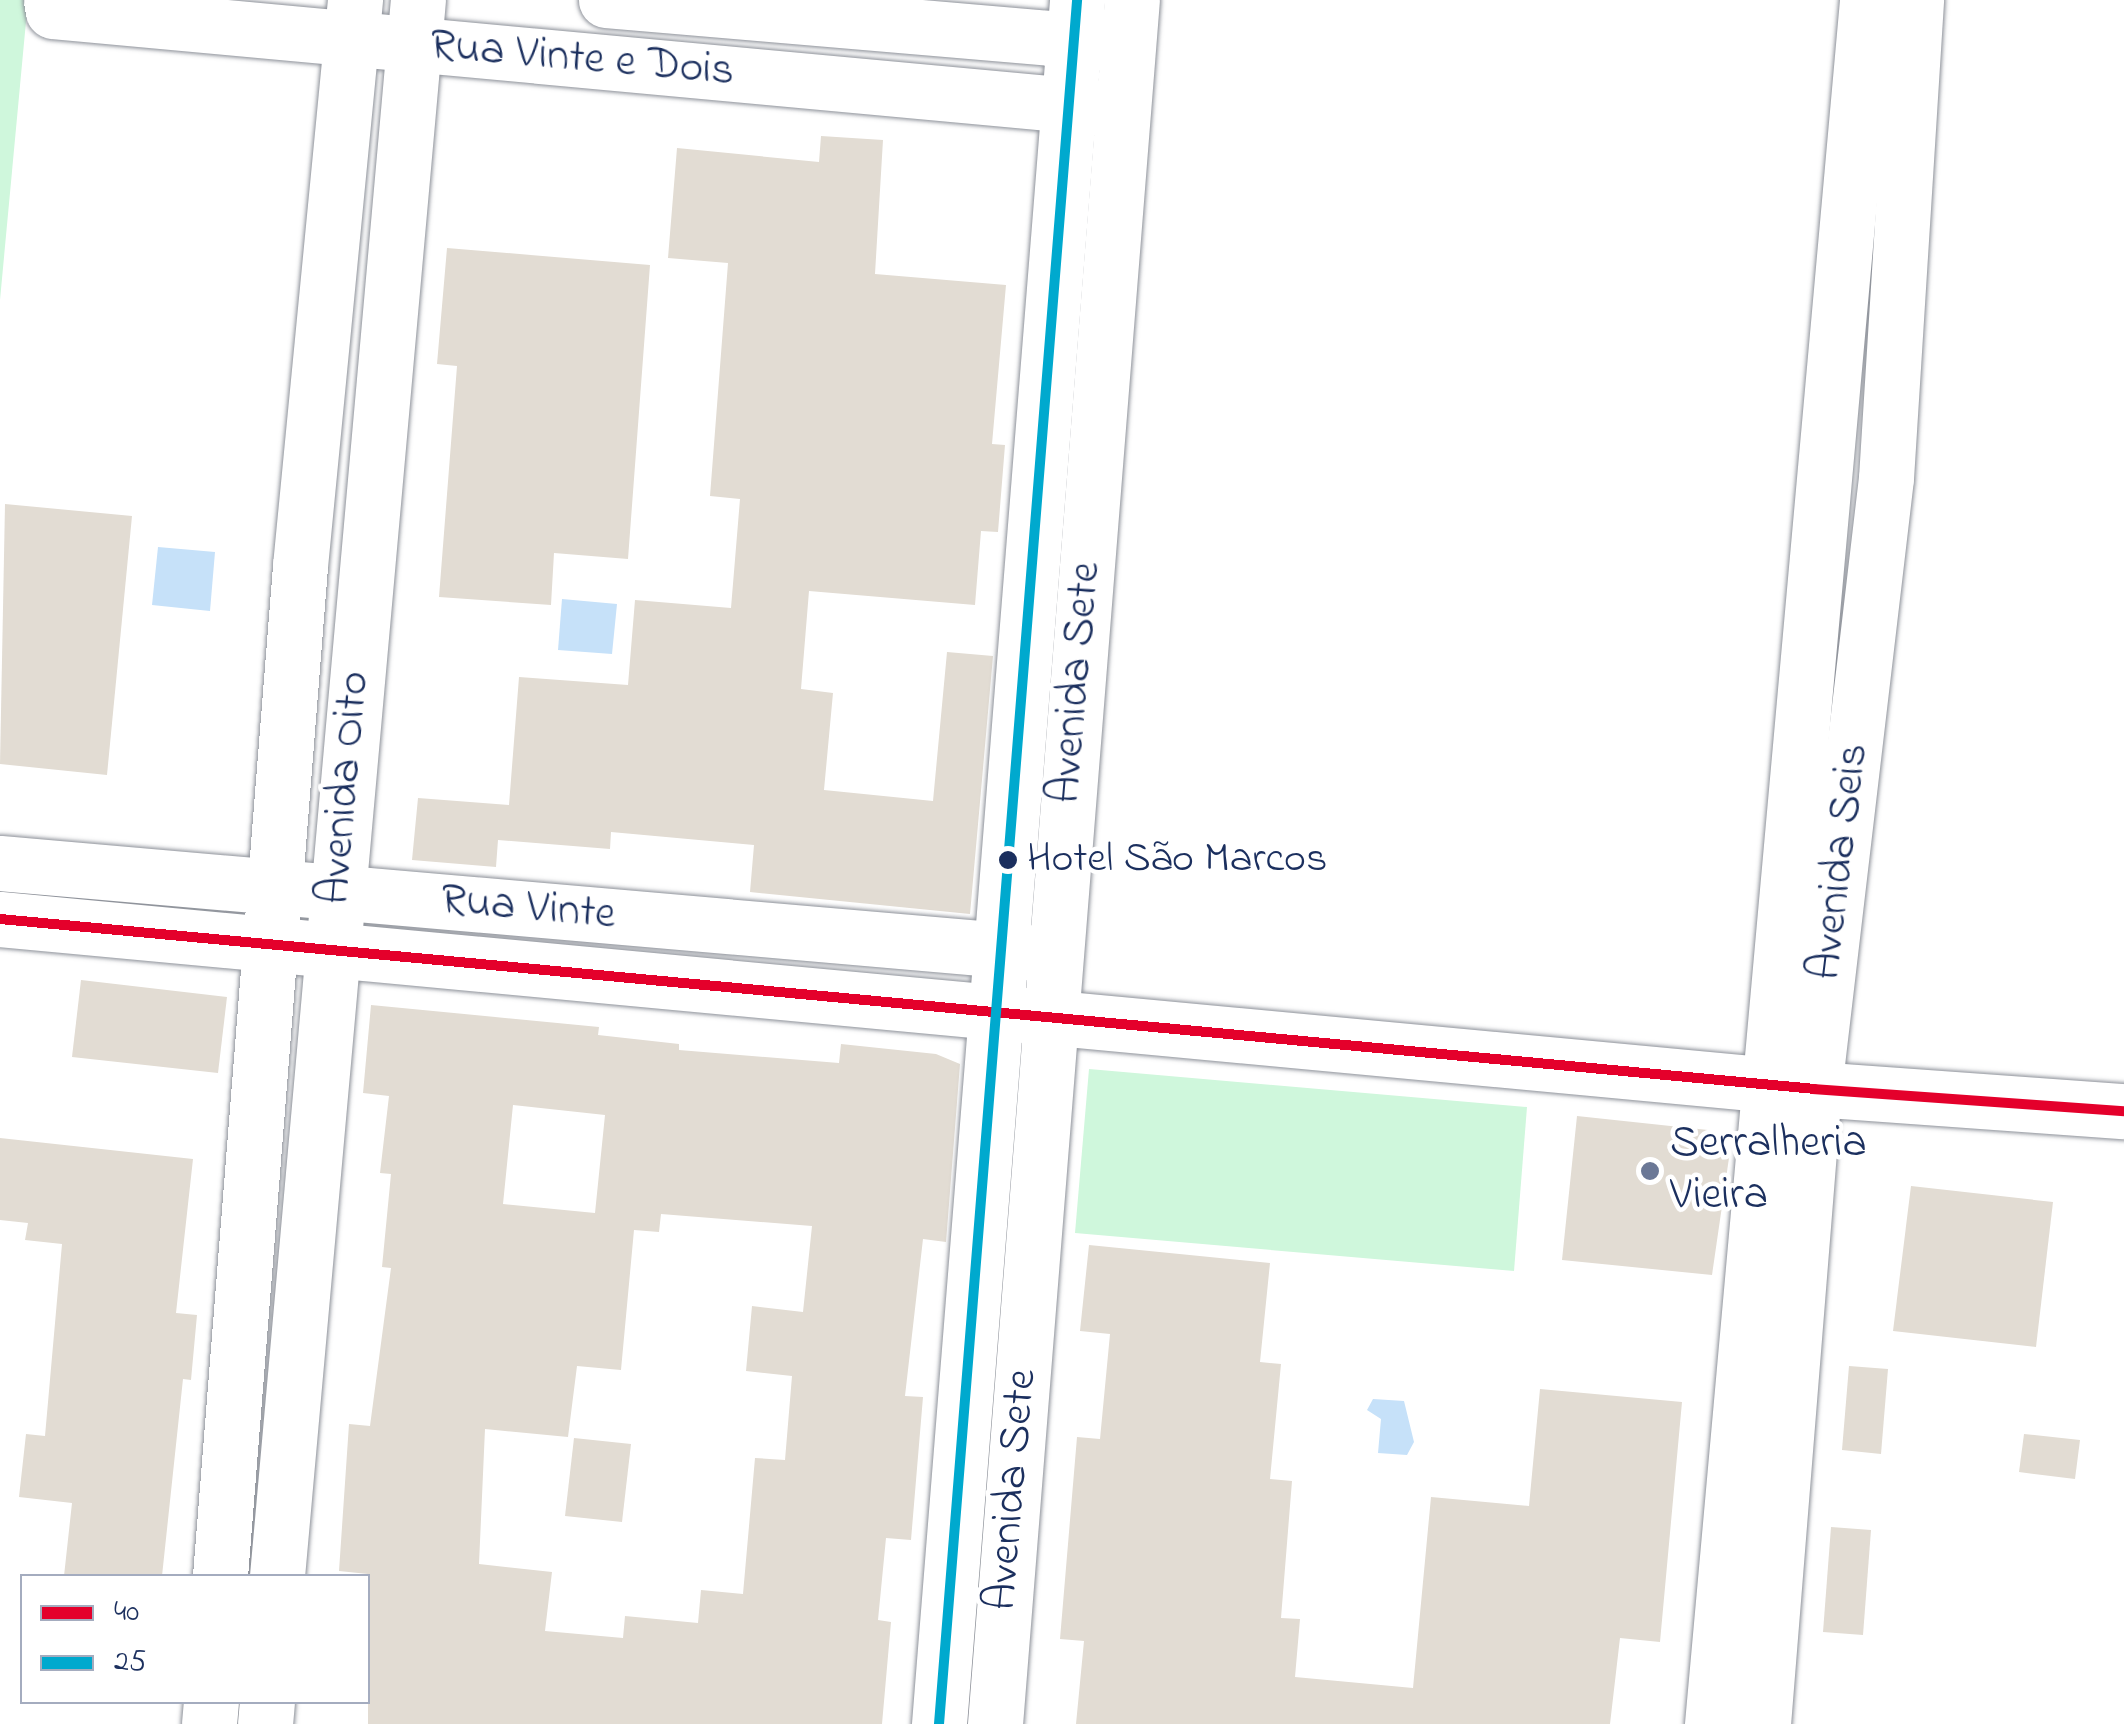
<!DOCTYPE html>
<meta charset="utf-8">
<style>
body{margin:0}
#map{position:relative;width:2124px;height:1724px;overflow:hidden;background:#fff;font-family:"Indie Flower",sans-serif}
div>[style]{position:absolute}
.green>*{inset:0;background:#cff7dc}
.water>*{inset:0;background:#c6e1f9}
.building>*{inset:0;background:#e2dcd3}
.roads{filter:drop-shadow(0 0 2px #8e929a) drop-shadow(0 0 2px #8e929a)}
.street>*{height:55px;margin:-27.5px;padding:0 27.5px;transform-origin:27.5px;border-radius:27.5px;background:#fff}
.secondary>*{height:55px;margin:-27.5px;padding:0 27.5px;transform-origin:27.5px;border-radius:27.5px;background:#fff}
.bus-1>*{height:10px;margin:-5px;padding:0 5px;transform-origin:5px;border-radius:5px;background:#e4002b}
.bus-2>*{height:10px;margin:-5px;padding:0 5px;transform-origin:5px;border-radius:5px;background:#00a9ce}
.dots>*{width:28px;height:28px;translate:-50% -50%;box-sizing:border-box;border:5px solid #fff;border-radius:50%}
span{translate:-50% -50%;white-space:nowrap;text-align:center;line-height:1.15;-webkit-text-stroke:9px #fff;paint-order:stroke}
.bus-label{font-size:42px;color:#1b2f5e}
.left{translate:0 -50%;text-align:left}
.street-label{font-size:45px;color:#1b2f5e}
.poi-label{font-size:45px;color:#1b2f5e}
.legend{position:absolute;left:20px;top:1574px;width:350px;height:130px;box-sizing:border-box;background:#fff;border:2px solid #a4acbf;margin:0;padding:12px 18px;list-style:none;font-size:30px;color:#1b2f5e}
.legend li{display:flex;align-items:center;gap:20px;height:50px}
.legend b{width:50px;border:2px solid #a4acbf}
</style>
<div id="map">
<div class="green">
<div style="clip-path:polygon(0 0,28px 0,0 300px)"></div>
<div style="clip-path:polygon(1089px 1069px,1527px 1107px,1514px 1271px,1075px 1233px)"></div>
</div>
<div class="water">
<div style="clip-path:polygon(158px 547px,215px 552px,210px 611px,152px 605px)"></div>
<div style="clip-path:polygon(562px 599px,617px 604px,612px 654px,558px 650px)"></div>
<div style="clip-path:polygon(1373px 1399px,1404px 1401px,1414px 1442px,1407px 1455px,1378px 1453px,1381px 1419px,1367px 1410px)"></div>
</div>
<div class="building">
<div style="clip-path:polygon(821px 136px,883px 140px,875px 274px,1006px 285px,992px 444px,1005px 445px,998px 532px,981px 531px,975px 605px,809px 591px,801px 689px,833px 693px,824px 790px,933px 801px,947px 652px,993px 656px,970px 914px,750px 892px,754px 845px,611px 832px,610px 849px,498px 840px,496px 867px,412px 860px,418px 798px,509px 805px,519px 677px,628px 685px,635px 600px,731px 608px,740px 499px,710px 496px,728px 263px,668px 258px,677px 148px,819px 162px)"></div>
<div style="clip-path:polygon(447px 248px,650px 265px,628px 559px,554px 553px,551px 605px,439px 597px,457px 366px,437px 364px)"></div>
<div style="clip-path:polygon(5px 504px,132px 516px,107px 775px,0 764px)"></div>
<div style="clip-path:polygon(81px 980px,227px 997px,218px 1073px,72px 1057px)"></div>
<div style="clip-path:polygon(evenodd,371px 1005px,599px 1027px,598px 1035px,679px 1044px,679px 1050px,839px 1063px,841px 1044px,936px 1054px,960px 1064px,946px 1242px,923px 1239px,905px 1396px,923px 1397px,911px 1540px,886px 1538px,878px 1620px,891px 1622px,882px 1724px,368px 1724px,368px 1574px,339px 1571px,349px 1424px,370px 1426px,391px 1268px,382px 1267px,391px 1174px,380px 1173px,389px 1096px,363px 1093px,371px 1005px,513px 1105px,605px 1115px,595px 1213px,503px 1204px,513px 1105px,371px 1005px,661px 1214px,812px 1226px,803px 1312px,752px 1306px,746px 1371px,792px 1376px,785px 1460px,755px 1458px,743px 1594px,701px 1590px,698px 1623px,625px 1616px,623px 1638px,545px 1631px,552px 1572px,479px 1564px,485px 1429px,568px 1437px,577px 1366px,621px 1370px,634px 1230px,659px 1232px,661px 1214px)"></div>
<div style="clip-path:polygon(1577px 1116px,1708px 1130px,1730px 1151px,1712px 1275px,1562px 1260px)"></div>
<div style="clip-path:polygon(0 1138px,193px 1159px,176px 1313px,197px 1315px,191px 1380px,183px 1379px,162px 1576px,64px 1576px,72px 1503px,19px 1497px,26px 1434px,45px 1436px,62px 1244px,25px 1240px,28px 1223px,0 1220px)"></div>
<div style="clip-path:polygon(1911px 1186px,2053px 1202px,2036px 1347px,1893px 1331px)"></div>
<div style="clip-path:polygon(1089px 1245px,1270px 1263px,1260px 1362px,1281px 1364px,1270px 1479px,1292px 1481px,1281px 1618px,1300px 1619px,1295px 1677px,1413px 1688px,1431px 1497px,1529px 1506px,1540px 1389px,1682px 1402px,1660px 1642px,1620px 1638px,1610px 1724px,1076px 1724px,1084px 1641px,1060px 1639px,1077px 1437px,1100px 1439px,1110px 1334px,1080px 1331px)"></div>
<div style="clip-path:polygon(1849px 1366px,1888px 1369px,1881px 1454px,1842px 1450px)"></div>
<div style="clip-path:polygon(2024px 1434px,2080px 1440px,2075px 1479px,2019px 1472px)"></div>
<div style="clip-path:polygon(574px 1438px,631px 1444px,622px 1522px,565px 1516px)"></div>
<div style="clip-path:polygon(1831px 1527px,1871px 1530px,1863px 1635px,1823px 1632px)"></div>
</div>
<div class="roads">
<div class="street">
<div style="left:51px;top:0;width:11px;rotate:80deg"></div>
<div style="left:53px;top:11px;width:1066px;rotate:5.28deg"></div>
<div style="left:606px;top:0;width:516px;rotate:4.89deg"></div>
<div style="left:0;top:863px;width:1052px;rotate:4.96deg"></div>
<div style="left:0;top:919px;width:1822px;rotate:5.35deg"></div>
<div style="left:1814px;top:1089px;width:311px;rotate:4.1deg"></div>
<div style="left:220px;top:1576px;width:1013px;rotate:-85.47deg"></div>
<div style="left:300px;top:566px;width:569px;rotate:-84.45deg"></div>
<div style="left:277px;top:1576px;width:1582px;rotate:-84.89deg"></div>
<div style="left:209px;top:1724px;width:22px;rotate:-85deg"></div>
<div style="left:265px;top:1724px;width:22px;rotate:-85deg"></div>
<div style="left:1712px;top:1724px;width:1731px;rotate:-84.86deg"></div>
<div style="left:1763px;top:1724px;width:637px;rotate:-85.41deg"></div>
<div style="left:1814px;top:1089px;width:615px;rotate:-83.28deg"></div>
<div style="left:1886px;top:478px;width:479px;rotate:-86.4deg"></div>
</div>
<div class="secondary">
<div style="left:939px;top:1724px;width:1730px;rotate:-85.42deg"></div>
<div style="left:995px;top:1724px;width:1729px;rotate:-85.46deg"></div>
</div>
</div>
<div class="bus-1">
<div style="left:0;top:919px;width:1822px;rotate:5.35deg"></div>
<div style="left:1814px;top:1089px;width:311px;rotate:4.1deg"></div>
</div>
<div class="bus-2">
<div style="left:939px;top:1724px;width:1730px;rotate:-85.42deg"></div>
</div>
<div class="dots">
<div style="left:1008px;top:860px;background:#1b2f5e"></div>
<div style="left:1650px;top:1171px;background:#6b7896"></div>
</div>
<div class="bus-label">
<span class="left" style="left:1027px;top:860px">Hotel São Marcos</span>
</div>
<div class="street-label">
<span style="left:582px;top:60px;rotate:5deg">Rua Vinte e Dois</span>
<span style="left:1077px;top:683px;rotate:-85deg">Avenida Sete</span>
<span style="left:346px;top:788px;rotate:-85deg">Avenida Oito</span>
<span style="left:1841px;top:862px;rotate:-83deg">Avenida Seis</span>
<span style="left:528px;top:909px;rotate:5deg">Rua Vinte</span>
<span style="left:1013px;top:1490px;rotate:-85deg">Avenida Sete</span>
</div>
<div class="poi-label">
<span class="left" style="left:1670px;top:1171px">Serralheria<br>Vieira</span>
</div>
<ul class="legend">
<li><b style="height:12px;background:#e4002b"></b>40</li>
<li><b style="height:12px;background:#00a9ce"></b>25</li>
</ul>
</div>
